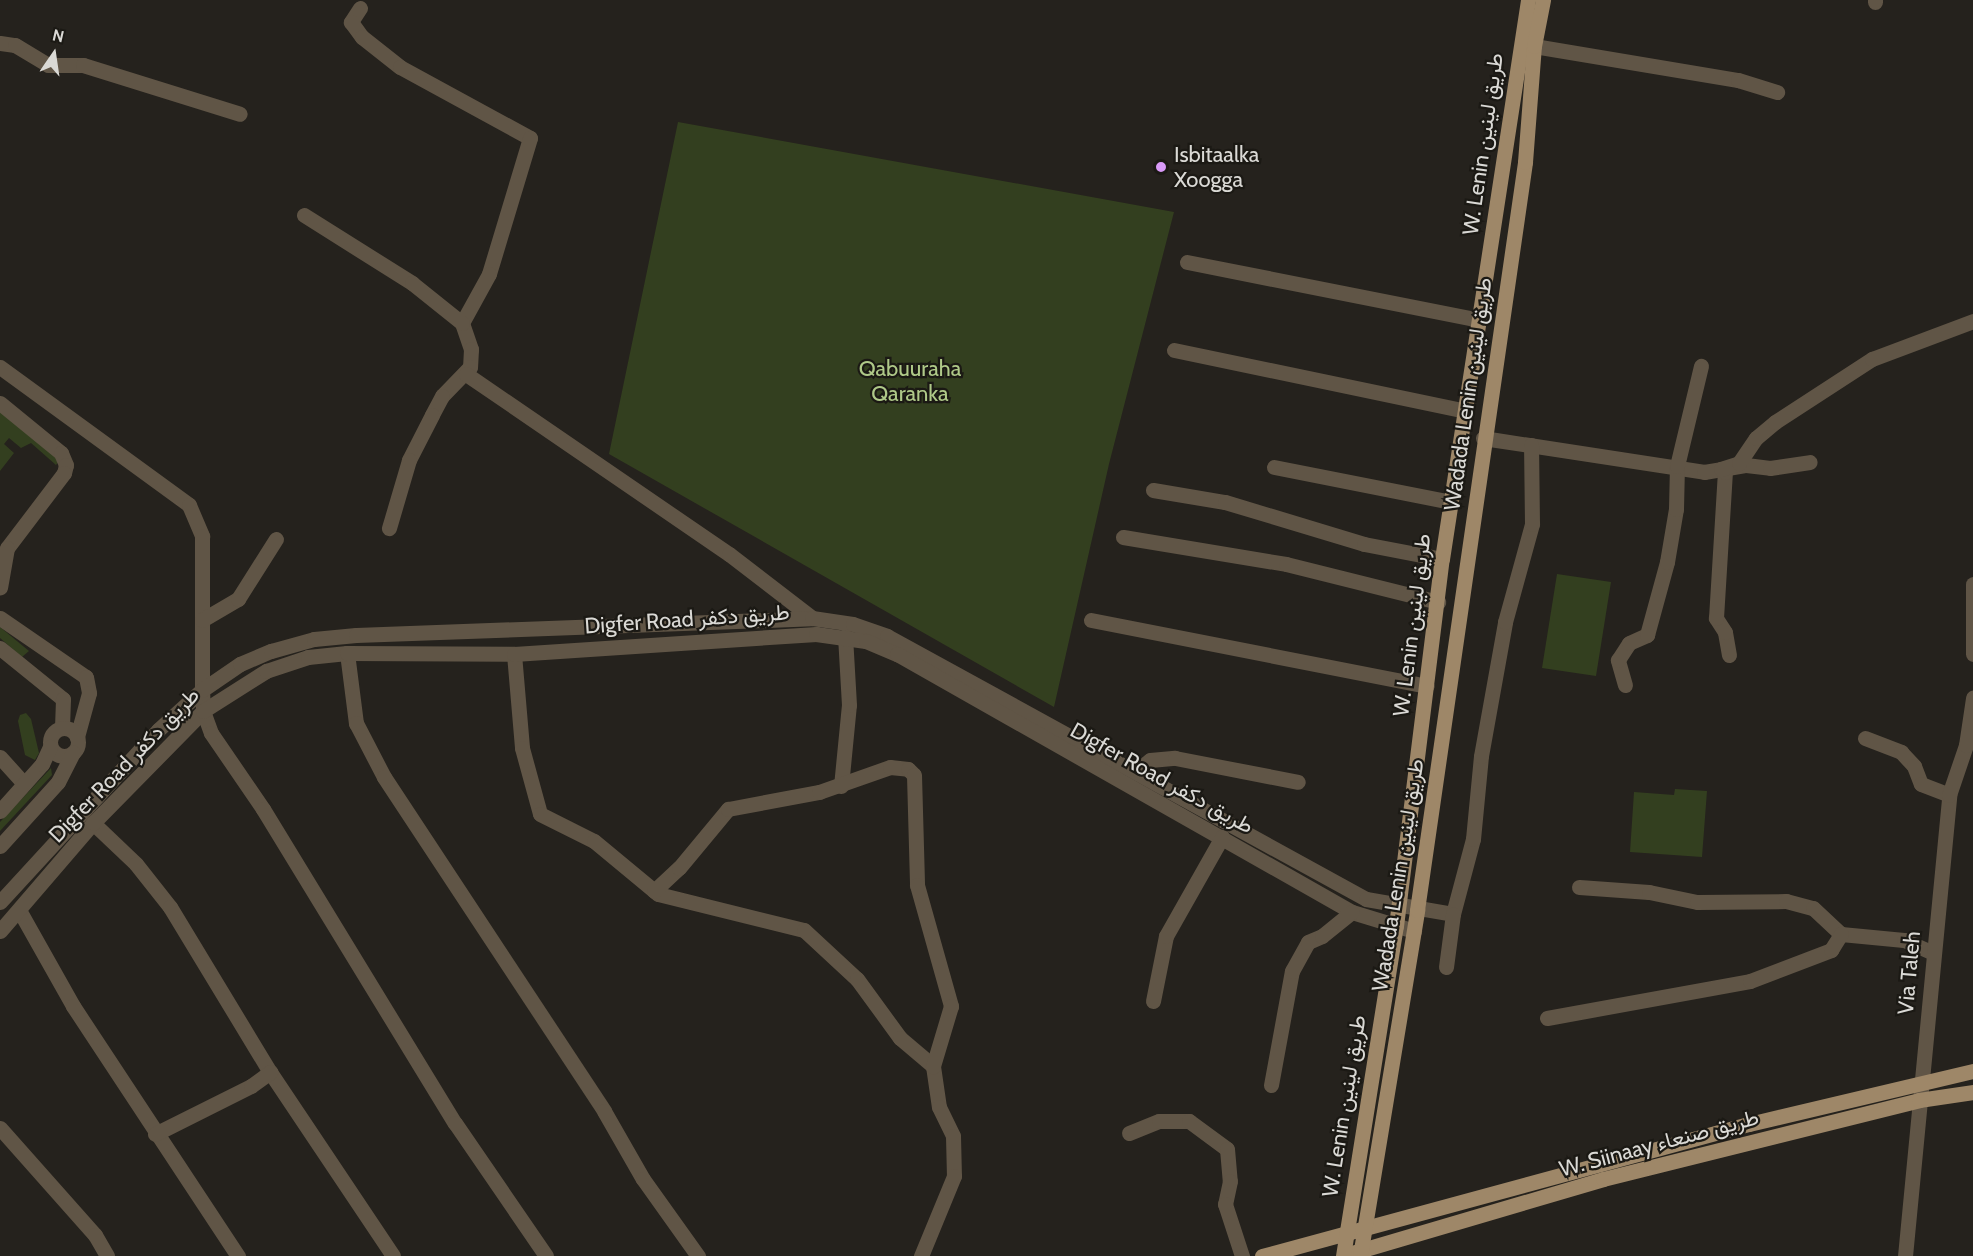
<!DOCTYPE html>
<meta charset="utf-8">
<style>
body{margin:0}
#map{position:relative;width:1973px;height:1256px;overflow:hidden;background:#25221d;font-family:Cabin,Vazirmatn,sans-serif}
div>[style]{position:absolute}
.green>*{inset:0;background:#333f1f}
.minor>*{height:15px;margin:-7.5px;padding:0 7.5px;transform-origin:7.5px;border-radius:7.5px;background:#605546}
.minor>.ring{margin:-7.5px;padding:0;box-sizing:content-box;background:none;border:15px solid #605546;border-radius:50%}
.major>*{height:15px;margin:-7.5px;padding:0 7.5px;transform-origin:7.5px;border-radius:7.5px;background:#9e8768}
.dots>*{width:16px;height:16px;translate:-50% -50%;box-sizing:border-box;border:3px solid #1b1914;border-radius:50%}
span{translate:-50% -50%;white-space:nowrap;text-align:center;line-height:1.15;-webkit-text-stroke:4.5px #1b1914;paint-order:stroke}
.street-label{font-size:22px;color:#dad9d5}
.poi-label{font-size:22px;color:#dad9d5}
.left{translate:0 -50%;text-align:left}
.park-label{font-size:22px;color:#afc988}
.north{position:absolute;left:24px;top:24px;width:60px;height:60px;-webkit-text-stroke:4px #1b1914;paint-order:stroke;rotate:13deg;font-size:16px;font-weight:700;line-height:24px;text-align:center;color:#dad9d5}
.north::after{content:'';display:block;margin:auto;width:21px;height:27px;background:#dad9d5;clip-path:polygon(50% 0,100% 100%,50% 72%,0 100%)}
</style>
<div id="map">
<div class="green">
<div style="clip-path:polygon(678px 122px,1174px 212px,1109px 464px,1054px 707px,609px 454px)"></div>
<div style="clip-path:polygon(0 400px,62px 457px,56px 465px,31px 443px,21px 448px,9px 438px,4px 444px,14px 453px,0 471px)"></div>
<div style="clip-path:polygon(1557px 574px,1611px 582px,1596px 676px,1542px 668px)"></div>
<div style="clip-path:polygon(0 627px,29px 651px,22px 657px,0 638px)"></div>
<div style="clip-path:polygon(26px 713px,31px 719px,39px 753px,35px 760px,25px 755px,18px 721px,20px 715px)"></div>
<div style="clip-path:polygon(51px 768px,52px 775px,0 831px,0 822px)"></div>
<div style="clip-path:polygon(1675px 789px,1707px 791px,1702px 857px,1630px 852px,1634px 792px,1674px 795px)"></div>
</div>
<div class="minor">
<div style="left:1875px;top:0;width:2px;rotate:90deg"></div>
<div style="left:360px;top:8px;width:17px;rotate:123deg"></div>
<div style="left:351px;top:22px;width:19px;rotate:54deg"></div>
<div style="left:362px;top:37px;width:48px;rotate:38.3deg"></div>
<div style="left:400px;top:67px;width:148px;rotate:28.6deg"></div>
<div style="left:530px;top:138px;width:142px;rotate:106.8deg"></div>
<div style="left:489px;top:274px;width:56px;rotate:118.9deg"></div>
<div style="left:462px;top:323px;width:28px;rotate:71deg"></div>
<div style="left:471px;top:349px;width:18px;rotate:93deg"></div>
<div style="left:470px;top:367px;width:40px;rotate:134deg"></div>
<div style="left:442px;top:396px;width:21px;rotate:118deg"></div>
<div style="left:432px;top:415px;width:51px;rotate:117.1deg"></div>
<div style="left:409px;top:460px;width:71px;rotate:106.4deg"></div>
<div style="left:0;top:43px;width:15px;rotate:8deg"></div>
<div style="left:15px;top:45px;width:39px;rotate:31deg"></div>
<div style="left:48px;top:65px;width:35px"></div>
<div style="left:83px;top:65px;width:164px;rotate:17.3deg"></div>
<div style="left:1534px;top:46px;width:207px;rotate:9.5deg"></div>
<div style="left:1738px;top:80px;width:41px;rotate:17.1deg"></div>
<div style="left:304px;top:215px;width:128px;rotate:32.2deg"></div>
<div style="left:412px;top:283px;width:64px;rotate:38.7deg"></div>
<div style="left:1187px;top:262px;width:299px;rotate:11.2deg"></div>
<div style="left:1174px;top:350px;width:299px;rotate:11.8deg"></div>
<div style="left:0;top:367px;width:234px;rotate:36.1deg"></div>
<div style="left:189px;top:505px;width:34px;rotate:67deg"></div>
<div style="left:202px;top:536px;width:154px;rotate:90deg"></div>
<div style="left:202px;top:690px;width:21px;rotate:87deg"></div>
<div style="left:203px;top:711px;width:23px;rotate:70deg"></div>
<div style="left:211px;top:733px;width:92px;rotate:55.6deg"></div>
<div style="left:263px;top:809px;width:368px;rotate:58.6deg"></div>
<div style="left:455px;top:1123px;width:161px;rotate:55.6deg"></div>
<div style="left:466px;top:374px;width:319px;rotate:34.4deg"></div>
<div style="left:729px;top:554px;width:105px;rotate:37.6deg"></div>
<div style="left:0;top:403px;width:79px;rotate:39.3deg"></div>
<div style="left:61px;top:453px;width:13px;rotate:67deg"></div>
<div style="left:66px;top:465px;width:8px;rotate:104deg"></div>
<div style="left:64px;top:473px;width:94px;rotate:127.2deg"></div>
<div style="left:7px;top:548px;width:40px;rotate:100deg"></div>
<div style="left:1483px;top:438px;width:224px;rotate:8.7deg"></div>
<div style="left:1704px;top:472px;width:43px;rotate:-9.5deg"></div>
<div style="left:1746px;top:465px;width:24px;rotate:7deg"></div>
<div style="left:1770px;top:468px;width:40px;rotate:-8.5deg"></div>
<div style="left:1274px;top:467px;width:180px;rotate:11.2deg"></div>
<div style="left:1153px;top:490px;width:73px;rotate:9.5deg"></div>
<div style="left:1225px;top:502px;width:145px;rotate:16.8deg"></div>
<div style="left:1364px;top:544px;width:79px;rotate:10.9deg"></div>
<div style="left:1123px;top:537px;width:165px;rotate:9.4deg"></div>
<div style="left:1286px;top:564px;width:157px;rotate:14deg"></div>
<div style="left:1973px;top:584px;width:70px;rotate:90deg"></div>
<div style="left:0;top:618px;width:104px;rotate:34.5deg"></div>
<div style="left:86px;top:677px;width:16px;rotate:79deg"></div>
<div style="left:89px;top:693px;width:46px;rotate:105.3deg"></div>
<div style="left:202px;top:620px;width:42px;rotate:-30.3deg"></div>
<div style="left:238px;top:599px;width:71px;rotate:-57.7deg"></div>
<div style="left:1091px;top:620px;width:342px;rotate:11.1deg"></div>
<div style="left:0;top:648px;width:81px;rotate:39deg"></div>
<div style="left:63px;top:699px;width:29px;rotate:92deg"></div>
<div style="left:347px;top:653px;width:71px;rotate:82.7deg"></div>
<div style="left:356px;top:723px;width:61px;rotate:62.6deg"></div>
<div style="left:384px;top:777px;width:400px;rotate:56.6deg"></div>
<div style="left:604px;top:1111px;width:78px;rotate:60.2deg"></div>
<div style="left:643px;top:1179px;width:95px;rotate:54.5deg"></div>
<div style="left:514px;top:654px;width:94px;rotate:85.1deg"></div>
<div style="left:522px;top:748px;width:68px;rotate:74.7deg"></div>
<div style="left:540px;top:814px;width:60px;rotate:26.6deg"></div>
<div style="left:594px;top:841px;width:83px;rotate:39.6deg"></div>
<div style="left:658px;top:894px;width:150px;rotate:13.9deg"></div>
<div style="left:804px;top:930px;width:72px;rotate:42.8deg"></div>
<div style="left:857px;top:979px;width:73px;rotate:53.9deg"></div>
<div style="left:900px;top:1038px;width:43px;rotate:40.3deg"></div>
<div style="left:933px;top:1066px;width:41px;rotate:81.7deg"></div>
<div style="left:939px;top:1107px;width:32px;rotate:64deg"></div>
<div style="left:953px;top:1136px;width:40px;rotate:88.6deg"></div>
<div style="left:954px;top:1176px;width:87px;rotate:112.4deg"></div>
<div style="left:1729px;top:655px;width:23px;rotate:-100deg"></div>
<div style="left:1725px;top:632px;width:17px;rotate:-123deg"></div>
<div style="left:1716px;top:618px;width:146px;rotate:-86.5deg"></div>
<div style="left:1725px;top:472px;width:5px;rotate:-143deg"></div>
<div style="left:1721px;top:469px;width:19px;rotate:-18deg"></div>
<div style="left:1739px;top:463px;width:30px;rotate:-56deg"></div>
<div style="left:1756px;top:438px;width:25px;rotate:-40deg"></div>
<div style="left:1775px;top:422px;width:116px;rotate:-33deg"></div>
<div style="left:1872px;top:359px;width:108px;rotate:-20.6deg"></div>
<div style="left:1625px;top:685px;width:26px;rotate:-106deg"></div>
<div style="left:1618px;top:660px;width:20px;rotate:-57deg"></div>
<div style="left:1629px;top:643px;width:20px;rotate:-24deg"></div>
<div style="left:1647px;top:635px;width:76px;rotate:-74.7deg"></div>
<div style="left:1667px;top:562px;width:54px;rotate:-80.4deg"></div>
<div style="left:1676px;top:509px;width:43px;rotate:-88.7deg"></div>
<div style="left:1677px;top:466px;width:103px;rotate:-76.5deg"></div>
<div class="ring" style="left:50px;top:728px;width:13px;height:13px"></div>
<div style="left:1865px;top:738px;width:39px;rotate:21deg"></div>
<div style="left:1901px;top:752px;width:19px;rotate:47deg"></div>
<div style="left:1914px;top:766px;width:19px;rotate:69deg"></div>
<div style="left:1921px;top:784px;width:30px;rotate:21deg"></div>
<div style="left:0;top:757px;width:36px;rotate:48deg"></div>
<div style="left:1136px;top:771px;width:18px;rotate:-38deg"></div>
<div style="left:1150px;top:760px;width:25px;rotate:-5deg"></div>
<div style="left:1175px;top:758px;width:125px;rotate:11deg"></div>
<div style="left:841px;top:786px;width:81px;rotate:-84.4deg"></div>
<div style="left:849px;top:705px;width:69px;rotate:-93.3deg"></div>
<div style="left:0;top:811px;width:63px;rotate:-48.2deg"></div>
<div style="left:42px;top:764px;width:19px;rotate:-65deg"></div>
<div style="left:93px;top:823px;width:59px;rotate:43.6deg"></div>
<div style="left:136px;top:864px;width:55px;rotate:51.7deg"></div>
<div style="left:170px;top:907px;width:193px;rotate:58.8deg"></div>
<div style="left:270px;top:1072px;width:221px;rotate:56.2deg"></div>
<div style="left:0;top:846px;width:86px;rotate:-47.8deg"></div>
<div style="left:58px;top:782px;width:33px;rotate:-63deg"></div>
<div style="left:1579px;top:887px;width:70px;rotate:4.1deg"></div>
<div style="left:1649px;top:892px;width:49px;rotate:11.8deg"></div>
<div style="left:1697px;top:902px;width:89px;rotate:-0.6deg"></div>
<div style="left:1786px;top:901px;width:28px;rotate:15deg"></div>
<div style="left:1813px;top:908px;width:38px;rotate:43deg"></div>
<div style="left:1841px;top:934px;width:63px;rotate:5.4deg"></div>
<div style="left:1904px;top:940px;width:32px;rotate:24deg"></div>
<div style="left:654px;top:891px;width:34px;rotate:-43deg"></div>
<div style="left:679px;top:868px;width:77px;rotate:-50.3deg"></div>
<div style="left:728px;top:809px;width:93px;rotate:-10.6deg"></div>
<div style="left:819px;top:792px;width:75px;rotate:-19.4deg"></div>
<div style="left:890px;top:767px;width:18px;rotate:6deg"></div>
<div style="left:908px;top:769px;width:8px;rotate:45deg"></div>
<div style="left:914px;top:775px;width:110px;rotate:88.4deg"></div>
<div style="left:917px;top:885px;width:126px;rotate:74.3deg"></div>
<div style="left:951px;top:1006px;width:63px;rotate:106.7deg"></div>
<div style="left:0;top:902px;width:234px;rotate:-47.4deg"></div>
<div style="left:158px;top:730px;width:59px;rotate:-42.3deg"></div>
<div style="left:202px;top:690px;width:46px;rotate:-34.4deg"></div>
<div style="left:240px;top:664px;width:34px;rotate:-23deg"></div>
<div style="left:271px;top:651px;width:45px;rotate:-15.6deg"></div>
<div style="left:314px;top:639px;width:42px;rotate:-5.4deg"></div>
<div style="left:356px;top:635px;width:456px;rotate:-2.1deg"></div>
<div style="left:812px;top:618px;width:41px;rotate:8.3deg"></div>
<div style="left:853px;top:624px;width:36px;rotate:19deg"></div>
<div style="left:887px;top:636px;width:546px;rotate:28.77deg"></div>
<div style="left:1366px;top:899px;width:88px;rotate:9.8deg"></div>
<div style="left:1453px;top:914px;width:78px;rotate:-75.1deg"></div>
<div style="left:1473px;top:839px;width:83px;rotate:-84.5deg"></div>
<div style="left:1481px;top:756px;width:136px;rotate:-79.8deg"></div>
<div style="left:1505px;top:622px;width:102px;rotate:-74.6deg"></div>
<div style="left:1532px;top:524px;width:79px;rotate:-90.7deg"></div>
<div style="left:19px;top:910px;width:110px;rotate:60.6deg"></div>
<div style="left:73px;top:1006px;width:300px;rotate:56.6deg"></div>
<div style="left:0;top:931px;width:143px;rotate:-49.3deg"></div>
<div style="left:93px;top:823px;width:157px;rotate:-45.5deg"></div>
<div style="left:203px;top:711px;width:75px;rotate:-32.4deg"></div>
<div style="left:266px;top:671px;width:44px;rotate:-18.4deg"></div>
<div style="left:308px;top:657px;width:39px;rotate:-6deg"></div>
<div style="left:347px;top:653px;width:167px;rotate:0.3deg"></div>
<div style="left:514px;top:654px;width:303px;rotate:-3.8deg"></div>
<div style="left:816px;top:634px;width:50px;rotate:8deg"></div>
<div style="left:866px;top:641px;width:34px;rotate:23deg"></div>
<div style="left:897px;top:654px;width:523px;rotate:29.55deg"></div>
<div style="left:1352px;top:912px;width:65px;rotate:17deg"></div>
<div style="left:1446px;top:967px;width:53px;rotate:-82.5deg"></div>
<div style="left:1153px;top:1001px;width:66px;rotate:-78.7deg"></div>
<div style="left:1166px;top:936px;width:114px;rotate:-60.5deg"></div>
<div style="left:1547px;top:1018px;width:206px;rotate:-10.3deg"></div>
<div style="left:1750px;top:981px;width:87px;rotate:-20.9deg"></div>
<div style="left:1831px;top:950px;width:19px;rotate:-58deg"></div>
<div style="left:1271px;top:1085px;width:116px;rotate:-79.6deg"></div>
<div style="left:1292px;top:971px;width:33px;rotate:-61deg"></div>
<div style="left:1308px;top:942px;width:15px;rotate:-23deg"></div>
<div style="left:1322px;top:936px;width:38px;rotate:-39deg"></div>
<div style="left:0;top:1128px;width:143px;rotate:48.4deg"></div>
<div style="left:95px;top:1235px;width:24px;rotate:60deg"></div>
<div style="left:1129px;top:1133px;width:32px;rotate:-22deg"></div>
<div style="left:1159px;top:1121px;width:30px"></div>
<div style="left:1189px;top:1121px;width:47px;rotate:36.4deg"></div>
<div style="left:1227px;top:1149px;width:32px;rotate:85deg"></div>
<div style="left:1230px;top:1181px;width:24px;rotate:102deg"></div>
<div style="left:1225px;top:1204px;width:55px;rotate:71.9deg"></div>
<div style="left:155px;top:1134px;width:107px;rotate:-26.6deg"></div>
<div style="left:251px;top:1086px;width:24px;rotate:-36deg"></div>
<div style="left:1905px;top:1256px;width:463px;rotate:-84.5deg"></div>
<div style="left:1949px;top:795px;width:53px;rotate:-71.2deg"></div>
<div style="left:1966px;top:745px;width:48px;rotate:-81.5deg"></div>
</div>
<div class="major">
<div style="left:1352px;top:1253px;width:262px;rotate:-16.4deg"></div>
<div style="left:1603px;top:1179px;width:326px;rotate:-14deg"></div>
<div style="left:1919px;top:1100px;width:55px;rotate:-8.4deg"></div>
<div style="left:1262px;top:1256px;width:505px;rotate:-15.17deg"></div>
<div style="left:1749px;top:1124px;width:230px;rotate:-13.3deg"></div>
<div style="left:1343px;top:1256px;width:334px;rotate:-80.9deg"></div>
<div style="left:1396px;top:926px;width:370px;rotate:-82.9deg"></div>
<div style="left:1442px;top:559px;width:566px;rotate:-81.25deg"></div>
<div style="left:1360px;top:1256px;width:351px;rotate:-80.6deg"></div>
<div style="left:1417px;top:910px;width:756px;rotate:-81.78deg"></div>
<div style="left:1525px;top:162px;width:116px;rotate:-85.6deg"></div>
<div style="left:1534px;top:46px;width:47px;rotate:-78.9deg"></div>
</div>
<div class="dots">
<div style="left:1161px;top:167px;background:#d99af7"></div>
</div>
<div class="street-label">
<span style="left:1483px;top:144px;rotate:-82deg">W. Lenin طريق لينين</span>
<span style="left:1468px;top:394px;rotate:-82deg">Wadada Lenin طريق لينين</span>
<span style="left:687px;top:619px;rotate:-4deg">Digfer Road طريق دكفر</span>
<span style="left:1412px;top:625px;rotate:-83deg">W. Lenin طريق لينين</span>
<span style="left:124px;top:765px;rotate:-46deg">Digfer Road طريق دكفر</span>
<span style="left:1162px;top:778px;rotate:29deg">Digfer Road طريق دكفر</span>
<span style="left:1398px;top:875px;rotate:-81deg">Wadada Lenin طريق لينين</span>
<span style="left:1909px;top:973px;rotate:-85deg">Via Taleh</span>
<span style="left:1344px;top:1106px;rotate:-81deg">W. Lenin طريق لينين</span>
<span style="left:1659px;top:1143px;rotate:-15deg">W. Siinaay طريق صنعاء</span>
</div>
<div class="poi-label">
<span class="left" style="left:1174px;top:167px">Isbitaalka<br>Xoogga</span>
</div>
<div class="park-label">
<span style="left:910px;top:381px">Qabuuraha<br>Qaranka</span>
</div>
<div class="north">N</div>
</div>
